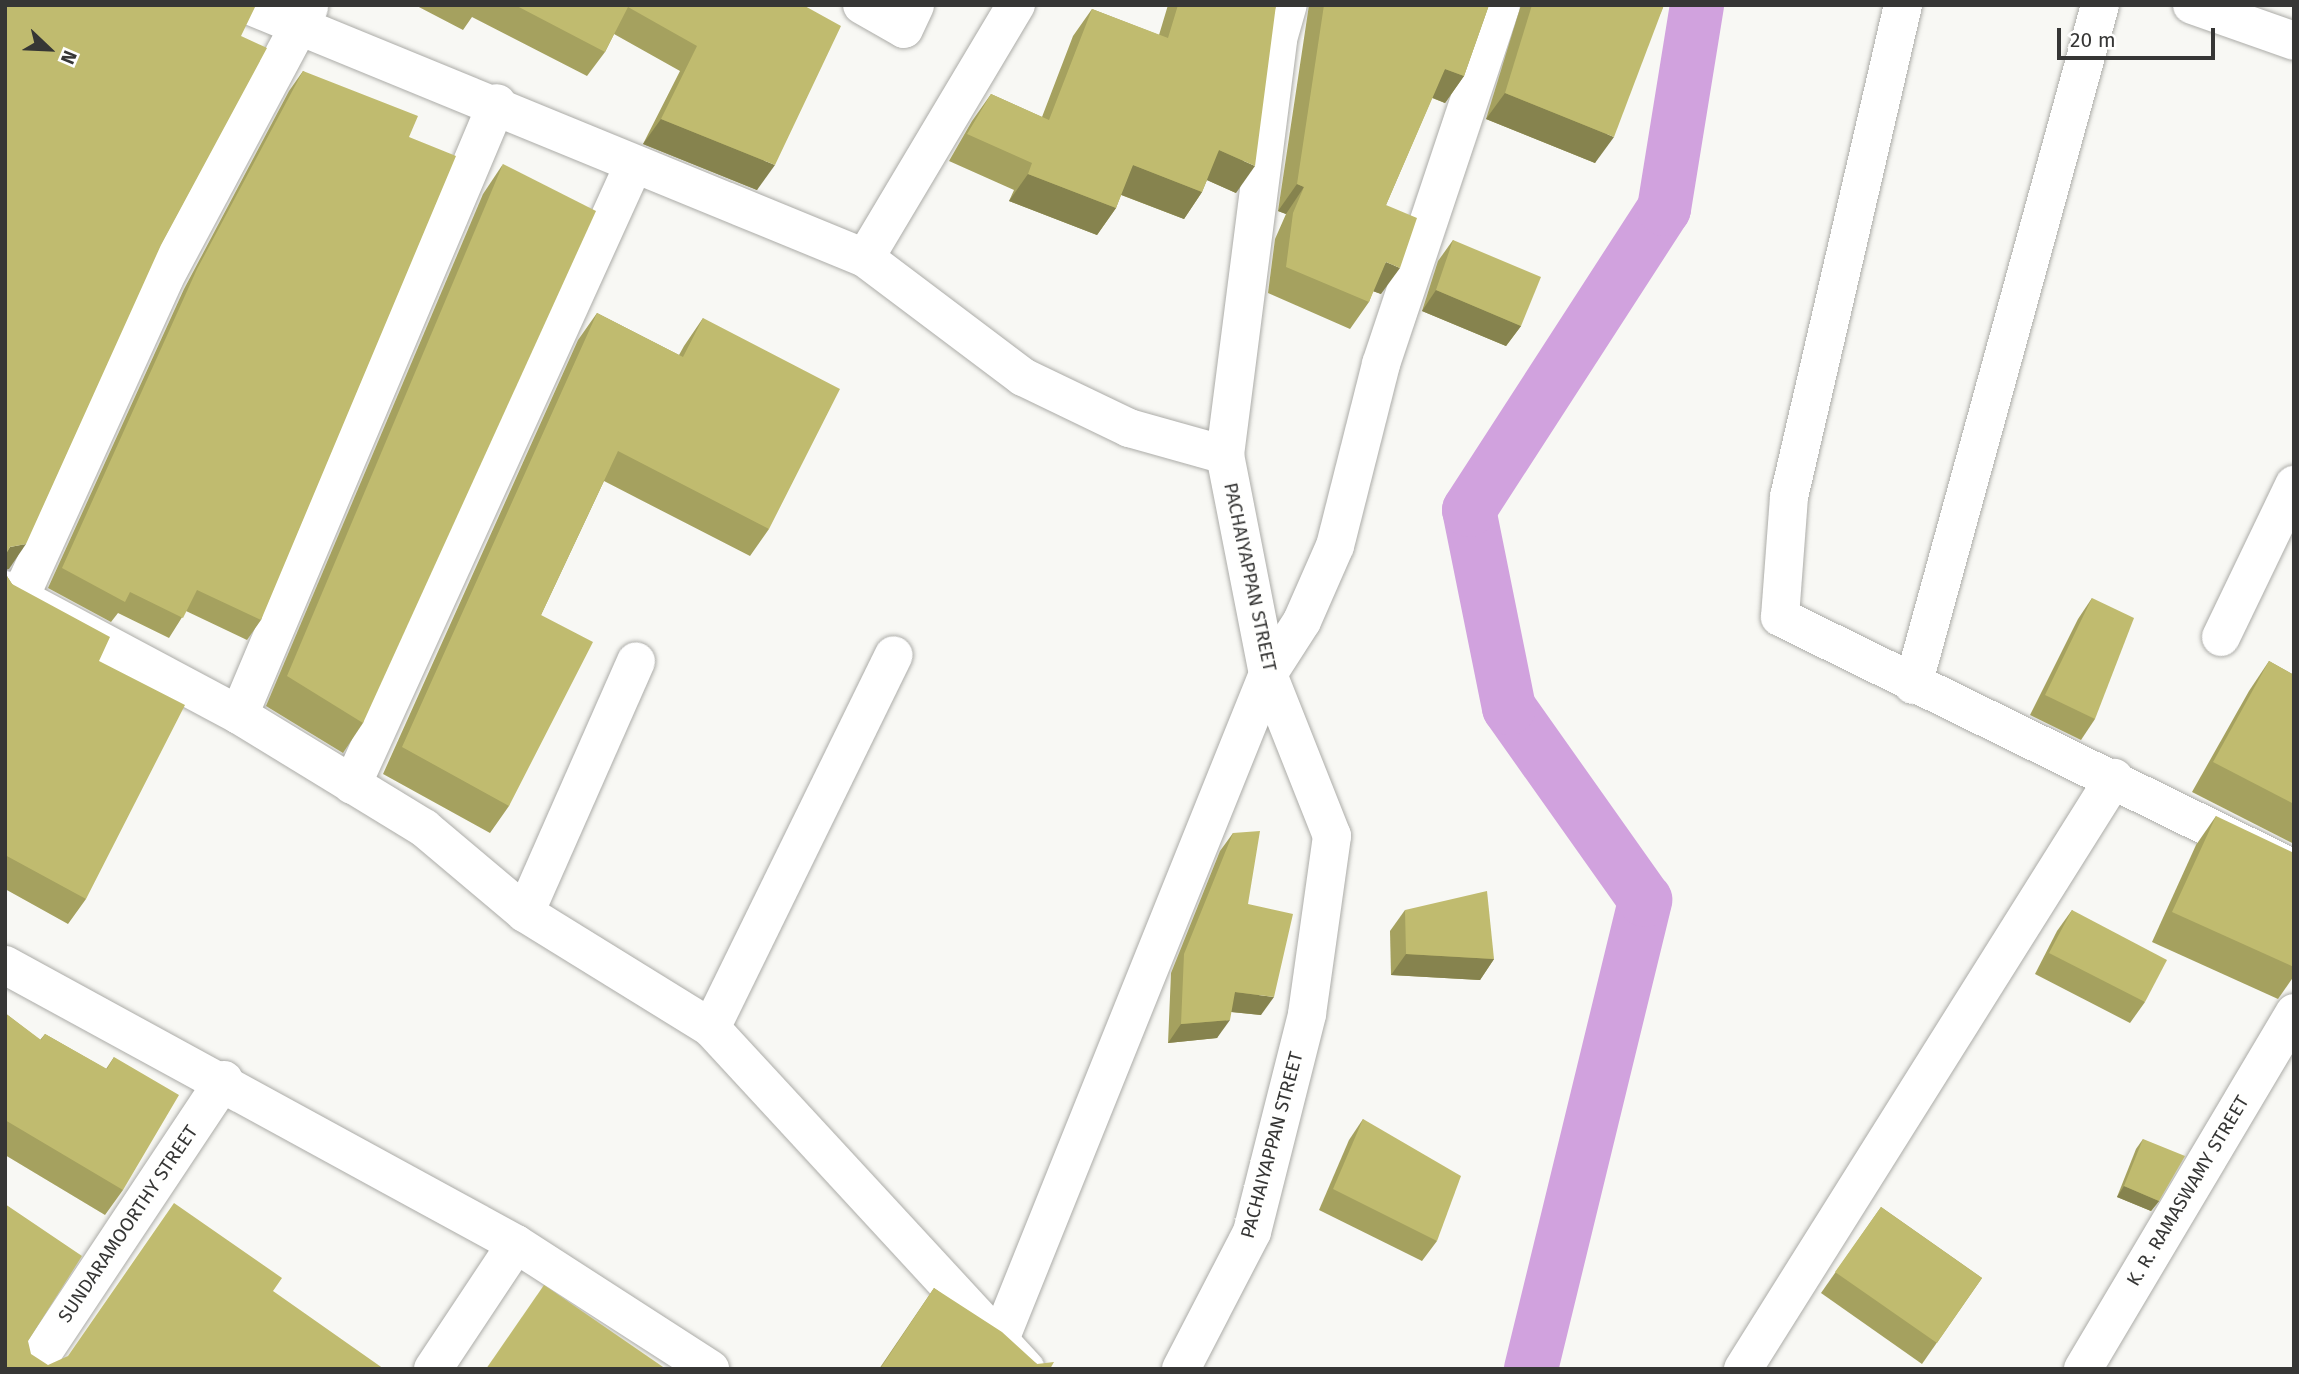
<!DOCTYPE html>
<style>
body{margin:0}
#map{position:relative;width:2299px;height:1374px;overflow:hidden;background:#f8f8f4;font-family:"Fira Sans",sans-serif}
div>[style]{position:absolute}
.canal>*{height:54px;margin:-27px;padding:0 27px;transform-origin:27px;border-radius:27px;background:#d1a2de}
.roads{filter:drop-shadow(0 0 2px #acaca8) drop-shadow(0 0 2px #acaca8)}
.minor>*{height:38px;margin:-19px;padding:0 19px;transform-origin:19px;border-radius:19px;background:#fff}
.secondary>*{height:38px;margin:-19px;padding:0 19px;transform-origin:19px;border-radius:19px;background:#fff}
.wall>*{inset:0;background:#a5a15f}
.shaded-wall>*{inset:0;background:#86834e}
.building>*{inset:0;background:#c0bb6f}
span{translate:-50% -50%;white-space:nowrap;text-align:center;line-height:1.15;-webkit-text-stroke:7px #fffffe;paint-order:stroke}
.street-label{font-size:19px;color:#363635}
.frame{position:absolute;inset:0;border:7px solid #363635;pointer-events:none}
.north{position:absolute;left:14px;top:14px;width:70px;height:70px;-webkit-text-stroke:5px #fffffe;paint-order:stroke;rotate:113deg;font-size:19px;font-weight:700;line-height:28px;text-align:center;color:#363635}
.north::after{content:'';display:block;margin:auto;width:24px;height:32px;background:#363635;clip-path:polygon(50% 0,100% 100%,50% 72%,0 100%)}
.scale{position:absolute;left:2057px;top:28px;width:158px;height:32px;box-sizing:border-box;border:4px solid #363635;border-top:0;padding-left:9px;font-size:21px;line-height:24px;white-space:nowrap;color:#363635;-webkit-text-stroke:5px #fffffe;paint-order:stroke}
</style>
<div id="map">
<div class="canal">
<div style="left:1531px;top:1369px;width:483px;rotate:-76.3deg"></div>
<div style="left:1645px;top:900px;width:235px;rotate:-125.3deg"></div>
<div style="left:1509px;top:708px;width:202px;rotate:-101.4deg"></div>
<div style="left:1469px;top:510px;width:359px;rotate:-57.1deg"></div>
<div style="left:1664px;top:209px;width:207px;rotate:-80.8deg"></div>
</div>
<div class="roads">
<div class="minor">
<div style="left:248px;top:5px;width:667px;rotate:22.3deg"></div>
<div style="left:865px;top:258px;width:198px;rotate:37deg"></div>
<div style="left:1023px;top:377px;width:118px;rotate:25.7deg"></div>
<div style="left:1129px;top:428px;width:100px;rotate:15.7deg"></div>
<div style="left:862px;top:5px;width:48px;rotate:29.7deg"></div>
<div style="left:904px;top:29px;width:26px;rotate:-65deg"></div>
<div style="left:1903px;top:5px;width:505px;rotate:103.05deg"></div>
<div style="left:1789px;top:497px;width:120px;rotate:94.3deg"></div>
<div style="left:1780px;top:617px;width:572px;rotate:26.12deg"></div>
<div style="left:2192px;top:5px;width:108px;rotate:19.4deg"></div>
<div style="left:865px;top:258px;width:295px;rotate:-59.2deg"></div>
<div style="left:5px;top:590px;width:265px;rotate:28.1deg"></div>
<div style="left:239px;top:715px;width:217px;rotate:31.4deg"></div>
<div style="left:424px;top:828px;width:132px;rotate:40.1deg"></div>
<div style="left:525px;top:913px;width:219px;rotate:31.7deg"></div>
<div style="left:711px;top:1028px;width:464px;rotate:47.3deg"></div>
<div style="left:20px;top:597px;width:349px;rotate:-65.6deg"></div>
<div style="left:164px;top:279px;width:308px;rotate:-61.9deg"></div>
<div style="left:2221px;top:637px;width:169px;rotate:-64.3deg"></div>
<div style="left:1913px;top:685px;width:705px;rotate:-74.62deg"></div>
<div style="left:239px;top:715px;width:664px;rotate:-67.14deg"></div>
<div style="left:352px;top:785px;width:680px;rotate:-65.58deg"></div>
<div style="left:525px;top:913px;width:275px;rotate:-66.2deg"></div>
<div style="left:5px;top:965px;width:582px;rotate:28.63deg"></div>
<div style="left:516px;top:1244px;width:231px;rotate:32.8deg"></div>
<div style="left:711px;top:1028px;width:415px;rotate:-63.9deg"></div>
<div style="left:999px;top:1342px;width:720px;rotate:-68.07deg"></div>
<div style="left:1268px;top:674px;width:63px;rotate:-57.3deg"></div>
<div style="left:1302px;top:621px;width:82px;rotate:-66.3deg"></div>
<div style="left:1335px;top:546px;width:188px;rotate:-75.8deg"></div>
<div style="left:1381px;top:364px;width:379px;rotate:-71.5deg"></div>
<div style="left:32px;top:1369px;width:347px;rotate:-56.4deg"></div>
<div style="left:433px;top:1369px;width:150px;rotate:-56.4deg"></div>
<div style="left:1743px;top:1369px;width:698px;rotate:-57.88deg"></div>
<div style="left:2083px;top:1369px;width:414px;rotate:-59.3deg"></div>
</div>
<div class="secondary">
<div style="left:1181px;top:1369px;width:154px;rotate:-62.6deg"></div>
<div style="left:1252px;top:1232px;width:225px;rotate:-75.8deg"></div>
<div style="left:1307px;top:1014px;width:180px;rotate:-82deg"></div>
<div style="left:1332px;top:836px;width:174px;rotate:-111.6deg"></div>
<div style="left:1268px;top:674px;width:223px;rotate:-101.1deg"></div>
<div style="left:1225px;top:455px;width:419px;rotate:-82.7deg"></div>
<div style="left:1278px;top:39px;width:35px;rotate:-74deg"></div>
</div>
</div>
<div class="wall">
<div style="clip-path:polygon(415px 5px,803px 5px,757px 190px,643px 144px,680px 71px,614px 34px,605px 52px,587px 76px,472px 17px,463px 30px)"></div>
<div style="clip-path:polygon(1168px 5px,1276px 5px,1236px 193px,1207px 180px,1202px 192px,1184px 219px,1121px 195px,1116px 208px,1097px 235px,1009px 201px,1014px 190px,949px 161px,972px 121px,991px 94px,1042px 117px,1073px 36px,1092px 9px,1159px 35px)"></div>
<div style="clip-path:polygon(1309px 5px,1489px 5px,1464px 76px,1445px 103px,1432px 98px,1386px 205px,1381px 294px,1373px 291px,1369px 302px,1350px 329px,1268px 293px,1275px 239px,1286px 214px,1278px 211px)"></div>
<div style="clip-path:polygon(1521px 5px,1664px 5px,1595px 163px,1486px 119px)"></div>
<div style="clip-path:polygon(303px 71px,409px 137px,261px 620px,247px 640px,186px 611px,169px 638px,118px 613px,111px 622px,48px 588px,184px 289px,289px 91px)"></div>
<div style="clip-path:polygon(503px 164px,363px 723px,343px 753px,266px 706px,483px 194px)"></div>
<div style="clip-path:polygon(1453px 240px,1521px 326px,1506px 346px,1422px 311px,1438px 261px)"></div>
<div style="clip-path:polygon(597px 313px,679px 355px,684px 346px,703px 318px,769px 529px,750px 556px,604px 481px,541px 615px,509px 806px,490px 833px,383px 774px,578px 340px)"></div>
<div style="clip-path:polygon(5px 573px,12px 584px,99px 661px,86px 899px,68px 924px,5px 889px)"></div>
<div style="clip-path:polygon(2092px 598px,2095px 719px,2081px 740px,2030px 715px,2078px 619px)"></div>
<div style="clip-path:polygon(2269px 661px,2294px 675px,2294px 844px,2192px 792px,2249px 691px)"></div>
<div style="clip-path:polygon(2216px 816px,2294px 967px,2294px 976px,2278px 999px,2152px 942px,2196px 845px)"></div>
<div style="clip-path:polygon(1233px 833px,1248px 904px,1261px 1015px,1231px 1012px,1217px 1038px,1168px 1043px,1171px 973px,1220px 851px)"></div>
<div style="clip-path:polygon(1405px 910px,1494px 959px,1480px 980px,1391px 975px,1390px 931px)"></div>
<div style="clip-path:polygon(2072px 910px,2145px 1002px,2130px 1023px,2035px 974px,2057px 931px)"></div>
<div style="clip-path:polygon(5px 1013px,40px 1040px,45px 1034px,106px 1069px,114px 1057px,123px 1190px,105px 1215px,5px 1155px)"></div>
<div style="clip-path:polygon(1363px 1119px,1437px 1241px,1422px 1261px,1319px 1210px,1349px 1140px)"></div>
<div style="clip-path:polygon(2143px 1139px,2159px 1201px,2151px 1211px,2117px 1197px,2136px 1149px)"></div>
<div style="clip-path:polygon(1881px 1207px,1982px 1278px,1922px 1364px,1821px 1293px)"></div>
<div style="clip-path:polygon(934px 1288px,1037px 1364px,1050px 1369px,879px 1369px)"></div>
</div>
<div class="shaded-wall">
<div style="clip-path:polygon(1445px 69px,1464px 76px,1445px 103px,1426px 95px)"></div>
<div style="clip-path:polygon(1505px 93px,1614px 137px,1595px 163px,1486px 119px)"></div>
<div style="clip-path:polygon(661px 119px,775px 165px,757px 190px,643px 144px)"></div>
<div style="clip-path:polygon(1219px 150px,1255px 166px,1236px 193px,1200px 177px)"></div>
<div style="clip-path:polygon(1133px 165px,1202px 192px,1184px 219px,1114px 192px)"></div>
<div style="clip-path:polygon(1028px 174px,1116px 208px,1097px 235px,1009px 201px)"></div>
<div style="clip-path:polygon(1297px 184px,1304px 187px,1286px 214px,1278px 211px)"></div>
<div style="clip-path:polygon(1386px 262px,1400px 268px,1381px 294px,1367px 289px)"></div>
<div style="clip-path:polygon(1436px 290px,1521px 326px,1506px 346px,1422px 311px)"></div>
<div style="clip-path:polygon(26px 544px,9px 569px,5px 570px,5px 554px,10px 547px)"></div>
<div style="clip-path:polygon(1406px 954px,1494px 959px,1480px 980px,1391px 975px)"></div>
<div style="clip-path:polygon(1235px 992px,1274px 997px,1261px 1015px,1222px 1011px)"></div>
<div style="clip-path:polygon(1230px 1020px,1217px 1038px,1168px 1043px,1181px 1024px)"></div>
<div style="clip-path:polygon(2124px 1186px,2159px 1201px,2151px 1211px,2117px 1197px)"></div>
</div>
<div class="building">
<div style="clip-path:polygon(5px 5px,256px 5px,241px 36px,267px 48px,161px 245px,26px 544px,10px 547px,5px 556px)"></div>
<div style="clip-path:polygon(515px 5px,803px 5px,841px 26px,775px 165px,661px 119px,697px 46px,628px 7px,605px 52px)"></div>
<div style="clip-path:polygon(1178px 5px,1276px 5px,1255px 166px,1219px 150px,1202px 192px,1133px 165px,1116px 208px,1028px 174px,1032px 163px,967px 134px,991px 94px,1049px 120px,1092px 9px,1168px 38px)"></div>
<div style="clip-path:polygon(1324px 5px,1489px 5px,1464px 76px,1445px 69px,1386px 205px,1417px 218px,1400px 268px,1386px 262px,1369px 302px,1286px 267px,1293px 213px,1304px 187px,1297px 184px)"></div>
<div style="clip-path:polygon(1532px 5px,1664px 5px,1614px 137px,1505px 93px)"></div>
<div style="clip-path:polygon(303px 71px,418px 116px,409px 137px,456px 156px,261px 620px,197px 590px,183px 618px,130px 592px,125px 602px,62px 568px,197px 269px)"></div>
<div style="clip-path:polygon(503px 164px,596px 211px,363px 723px,287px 676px)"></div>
<div style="clip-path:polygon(1453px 240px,1541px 277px,1521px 326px,1436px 290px)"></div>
<div style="clip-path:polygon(597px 313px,683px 357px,703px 318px,840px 389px,769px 529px,618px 451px,541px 615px,593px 642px,509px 806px,402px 747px)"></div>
<div style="clip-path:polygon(5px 573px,12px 584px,110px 637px,99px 661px,185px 705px,86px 899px,5px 855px)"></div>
<div style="clip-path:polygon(2092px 598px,2134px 618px,2095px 719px,2045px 695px)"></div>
<div style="clip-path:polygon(2269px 661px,2294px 675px,2294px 804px,2213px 762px)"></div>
<div style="clip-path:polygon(2216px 816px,2294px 853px,2294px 967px,2172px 912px)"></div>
<div style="clip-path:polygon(1260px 831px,1248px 904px,1293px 914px,1274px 997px,1235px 992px,1230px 1020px,1181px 1024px,1184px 954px,1233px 833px)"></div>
<div style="clip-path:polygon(1487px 891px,1494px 959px,1406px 954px,1405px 910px)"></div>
<div style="clip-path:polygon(2072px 910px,2167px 960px,2145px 1002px,2049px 953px)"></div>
<div style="clip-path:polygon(5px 1013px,41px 1040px,45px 1034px,107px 1069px,114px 1057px,179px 1095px,123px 1190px,5px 1120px)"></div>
<div style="clip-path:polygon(1363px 1119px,1461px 1176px,1437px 1241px,1333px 1189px)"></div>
<div style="clip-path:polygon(2143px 1139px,2185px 1156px,2159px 1201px,2124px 1186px)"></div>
<div style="clip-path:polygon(174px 1203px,282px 1278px,273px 1291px,384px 1369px,5px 1369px,5px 1204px,82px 1256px,28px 1341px,31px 1354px,48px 1365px,68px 1356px)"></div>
<div style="clip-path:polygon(1881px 1207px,1982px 1278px,1937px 1343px,1835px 1272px)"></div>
<div style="clip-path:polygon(544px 1285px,666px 1369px,486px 1369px)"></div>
<div style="clip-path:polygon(934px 1288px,1002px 1332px,1037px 1364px,1054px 1362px,1050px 1369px,880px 1369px)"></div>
</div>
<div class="street-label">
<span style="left:1250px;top:577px;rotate:78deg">PACHAIYAPPAN STREET</span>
<span style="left:1272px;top:1145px;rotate:-75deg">PACHAIYAPPAN STREET</span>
<span style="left:2188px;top:1191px;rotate:-59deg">K. R. RAMASWAMY STREET</span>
<span style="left:128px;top:1224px;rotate:-56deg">SUNDARAMOORTHY STREET</span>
</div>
<div class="frame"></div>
<div class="north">N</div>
<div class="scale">20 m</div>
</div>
